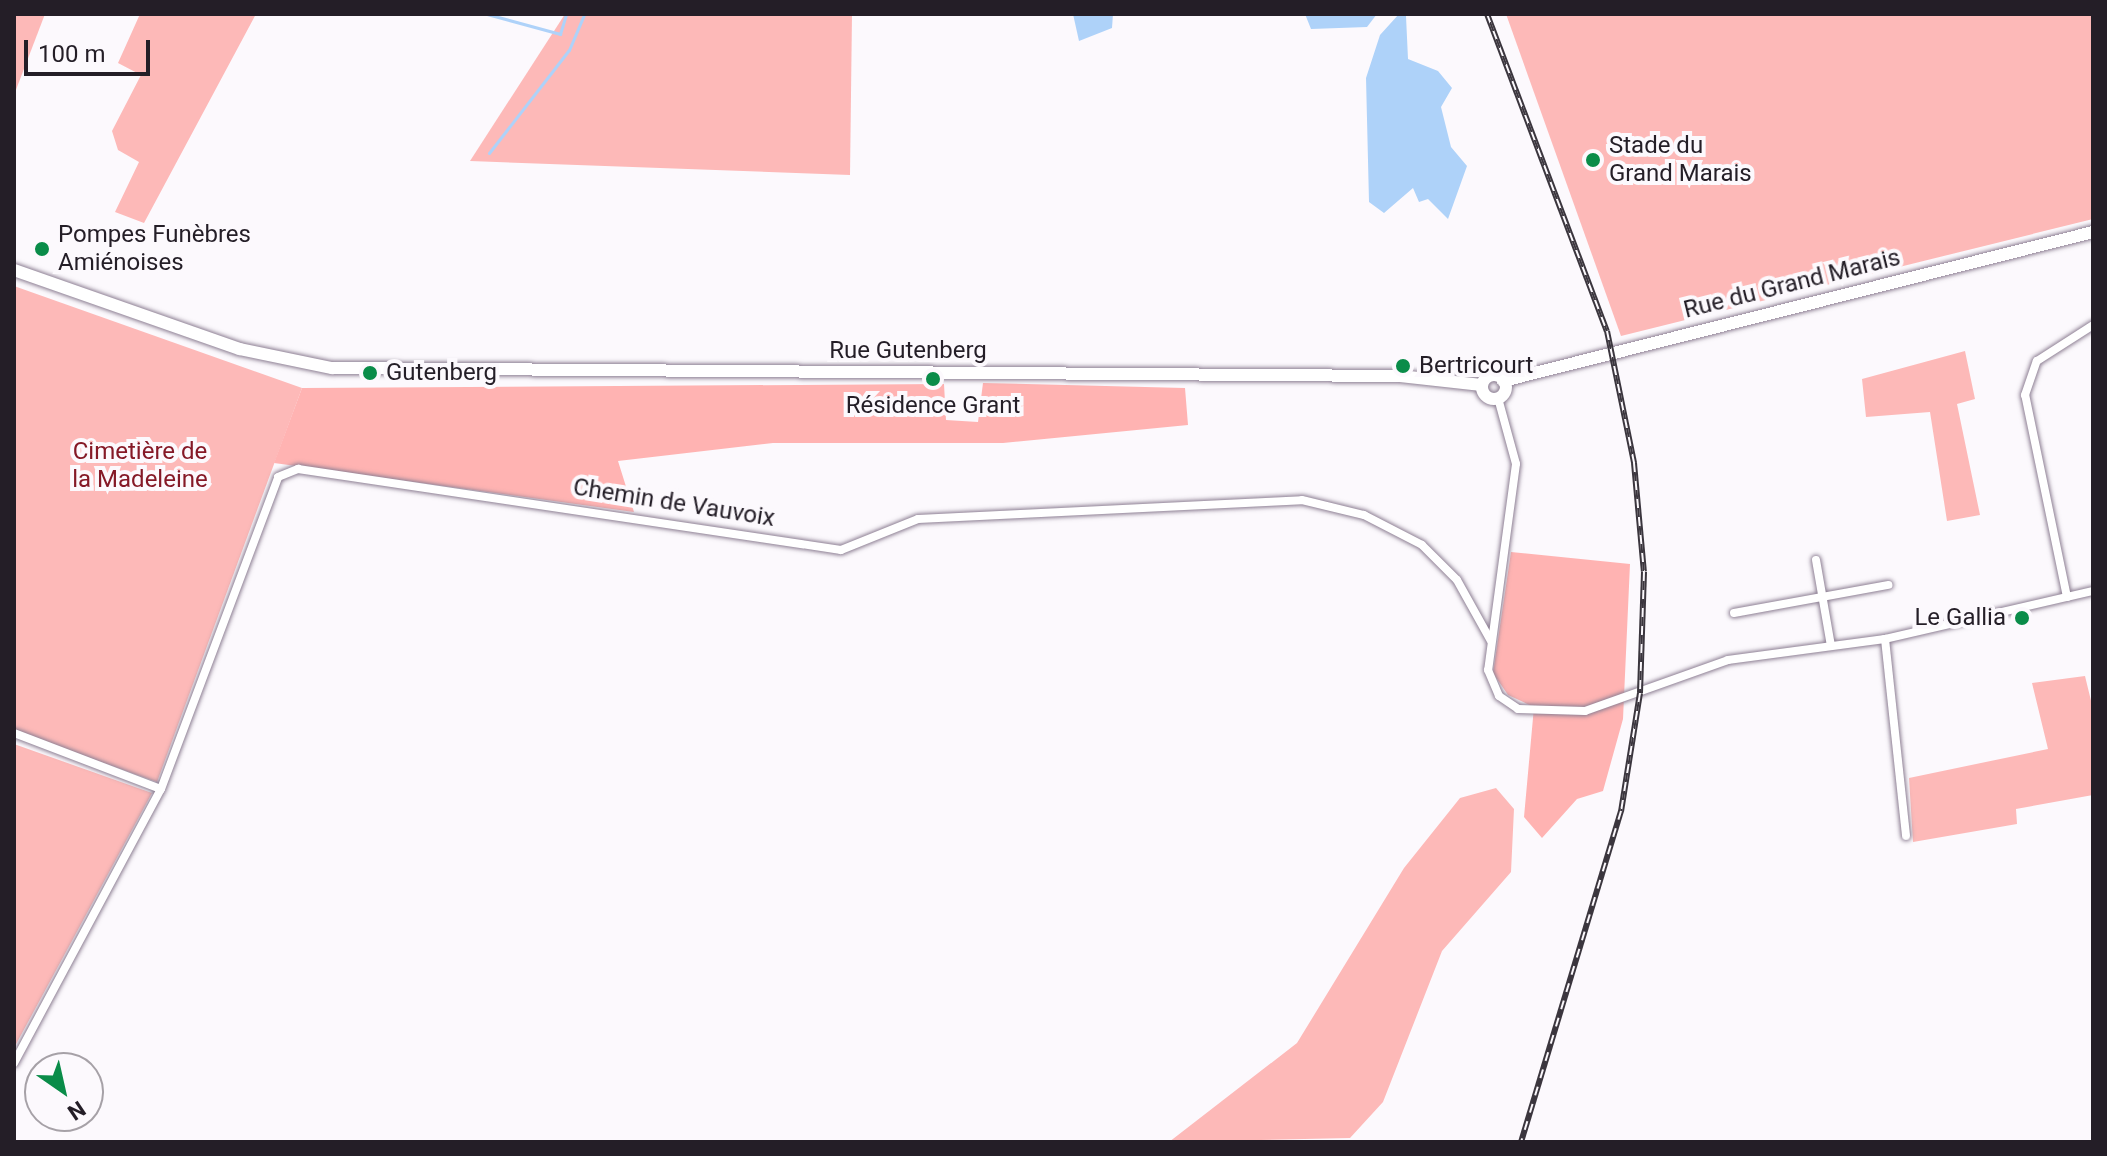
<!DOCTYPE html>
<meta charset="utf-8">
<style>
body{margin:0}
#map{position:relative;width:2107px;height:1156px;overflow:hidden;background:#fcf9fd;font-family:Roboto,sans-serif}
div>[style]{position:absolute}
.green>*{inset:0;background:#fdb9b8}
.forest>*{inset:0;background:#ffb3b2}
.water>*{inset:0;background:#aed2f9}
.stream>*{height:3px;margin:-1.5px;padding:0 1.5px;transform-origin:1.5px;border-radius:1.5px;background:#aed2f9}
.roads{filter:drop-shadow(0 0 2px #8e8094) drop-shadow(0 0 2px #8e8094)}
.street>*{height:8px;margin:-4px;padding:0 4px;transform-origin:4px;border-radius:4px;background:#fff}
.secondary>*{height:12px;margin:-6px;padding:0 6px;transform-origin:6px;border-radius:6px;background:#fff}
.secondary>.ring{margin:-6px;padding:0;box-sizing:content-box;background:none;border:12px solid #fff;border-radius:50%}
.rail>*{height:6px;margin-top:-3px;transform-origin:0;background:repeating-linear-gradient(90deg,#fcf9fd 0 9px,#3b363e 0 18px);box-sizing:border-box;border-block:2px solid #3b363e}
.dots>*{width:22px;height:22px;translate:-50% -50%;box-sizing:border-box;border:4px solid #fcf9fd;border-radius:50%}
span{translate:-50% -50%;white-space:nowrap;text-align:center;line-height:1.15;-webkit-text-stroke:8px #fcf9fd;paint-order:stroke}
.poi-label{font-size:24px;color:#241e27}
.left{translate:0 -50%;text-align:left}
.right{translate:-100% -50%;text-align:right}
.street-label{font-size:24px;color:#241e27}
.park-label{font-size:24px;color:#851927}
.frame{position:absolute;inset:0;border:16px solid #241e27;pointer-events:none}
.north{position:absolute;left:24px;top:1052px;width:80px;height:80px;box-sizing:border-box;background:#fcf9fd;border:2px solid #a6a1a7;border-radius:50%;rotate:146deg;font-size:22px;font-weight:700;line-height:32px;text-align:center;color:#241e27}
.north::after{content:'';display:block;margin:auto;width:28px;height:36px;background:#0a8c49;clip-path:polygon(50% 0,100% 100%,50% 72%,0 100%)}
.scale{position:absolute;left:24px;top:40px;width:126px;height:36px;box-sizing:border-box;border:4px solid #241e27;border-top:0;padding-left:10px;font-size:24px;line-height:28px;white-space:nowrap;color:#241e27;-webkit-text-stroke:6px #fcf9fd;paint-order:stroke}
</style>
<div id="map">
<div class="green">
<div style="clip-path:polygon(14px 14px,45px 14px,14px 95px)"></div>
<div style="clip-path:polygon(140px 14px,256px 14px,144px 223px,115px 212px,139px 162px,118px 150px,112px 131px,141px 75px,118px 63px)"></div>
<div style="clip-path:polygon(565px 14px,852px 14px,850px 175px,470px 161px)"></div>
<div style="clip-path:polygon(1506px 14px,2093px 14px,2093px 219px,1621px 336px)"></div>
<div style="clip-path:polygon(14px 286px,302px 388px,157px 782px,14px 731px)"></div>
<div style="clip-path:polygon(1965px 351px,1975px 399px,1957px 404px,1980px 515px,1947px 521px,1930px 412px,1866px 417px,1862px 379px)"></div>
<div style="clip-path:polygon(2085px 676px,2093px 709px,2093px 795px,2016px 809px,2017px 824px,1913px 842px,1909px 778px,2048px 749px,2032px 683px)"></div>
<div style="clip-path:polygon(14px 744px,152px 793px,14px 1048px)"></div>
<div style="clip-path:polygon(1496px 788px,1514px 809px,1511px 872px,1442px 951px,1383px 1102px,1350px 1138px,1169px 1142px,1297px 1043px,1404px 868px,1460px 798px)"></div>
</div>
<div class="forest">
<div style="clip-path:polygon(983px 383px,1185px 388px,1188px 425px,1003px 443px,773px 443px,618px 461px,634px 512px,274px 463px,302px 388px,944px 384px,946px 420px,978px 422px)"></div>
<div style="clip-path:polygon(1511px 552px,1630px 564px,1623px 719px,1603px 791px,1577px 799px,1542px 838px,1524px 817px,1534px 707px,1508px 695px,1493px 673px)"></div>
</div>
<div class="water">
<div style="clip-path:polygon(1073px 14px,1113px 14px,1112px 28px,1079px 41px)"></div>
<div style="clip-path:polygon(1305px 14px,1377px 14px,1367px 27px,1311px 29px)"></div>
<div style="clip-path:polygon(1399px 14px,1406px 16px,1408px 59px,1438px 71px,1452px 88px,1441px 107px,1451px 147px,1467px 166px,1448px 219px,1428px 199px,1419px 202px,1413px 188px,1384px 213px,1369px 202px,1366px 78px,1380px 35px)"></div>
</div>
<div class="stream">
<div style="left:487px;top:14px;width:76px;rotate:15.3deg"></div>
<div style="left:560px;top:34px;width:21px;rotate:-73deg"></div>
<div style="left:489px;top:153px;width:130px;rotate:-52.2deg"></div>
<div style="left:569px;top:50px;width:39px;rotate:-67deg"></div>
</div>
<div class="roads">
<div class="street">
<div style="left:1498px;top:398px;width:68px;rotate:74.7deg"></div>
<div style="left:1516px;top:464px;width:208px;rotate:97.7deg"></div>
<div style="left:1488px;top:670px;width:28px;rotate:67deg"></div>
<div style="left:1499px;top:696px;width:23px;rotate:34deg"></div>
<div style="left:1518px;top:709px;width:67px;rotate:1.7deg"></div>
<div style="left:1585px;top:711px;width:152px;rotate:-19.6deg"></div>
<div style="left:1728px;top:660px;width:158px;rotate:-7.6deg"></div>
<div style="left:1885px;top:639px;width:213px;rotate:-13deg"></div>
<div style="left:1816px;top:560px;width:87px;rotate:80.1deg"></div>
<div style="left:2067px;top:597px;width:206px;rotate:-101.7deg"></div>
<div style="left:2025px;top:395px;width:36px;rotate:-71deg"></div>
<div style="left:2037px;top:361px;width:67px;rotate:-32.7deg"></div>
<div style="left:1734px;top:613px;width:157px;rotate:-10.3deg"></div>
<div style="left:1885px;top:639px;width:198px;rotate:83.9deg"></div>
<div style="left:14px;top:733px;width:157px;rotate:20.9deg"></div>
<div style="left:14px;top:1063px;width:311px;rotate:-61.8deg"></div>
<div style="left:161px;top:789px;width:333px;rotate:-69.4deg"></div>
<div style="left:278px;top:477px;width:22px;rotate:-22deg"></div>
<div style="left:298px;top:469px;width:549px;rotate:8.48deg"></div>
<div style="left:841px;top:550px;width:83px;rotate:-21.9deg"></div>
<div style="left:918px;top:519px;width:384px;rotate:-2.8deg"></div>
<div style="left:1302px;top:500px;width:64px;rotate:13.6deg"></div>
<div style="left:1364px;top:515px;width:65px;rotate:27.3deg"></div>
<div style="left:1422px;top:545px;width:49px;rotate:45deg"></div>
<div style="left:1457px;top:580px;width:70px;rotate:60.9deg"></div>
</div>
<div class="secondary">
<div style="left:14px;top:270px;width:239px;rotate:19.3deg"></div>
<div style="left:240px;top:349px;width:94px;rotate:11.7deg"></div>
<div style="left:332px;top:368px;width:1068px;rotate:0.43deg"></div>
<div style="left:1400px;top:376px;width:82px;rotate:6.3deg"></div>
<div class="ring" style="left:1482px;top:375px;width:12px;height:12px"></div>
<div style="left:1503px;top:381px;width:609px;rotate:-14.17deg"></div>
</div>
</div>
<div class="rail">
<div style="left:1487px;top:14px;width:339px;rotate:69.3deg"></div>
<div style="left:1607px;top:331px;width:135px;rotate:78.4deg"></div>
<div style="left:1634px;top:463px;width:109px;rotate:84.8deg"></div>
<div style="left:1644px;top:572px;width:121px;rotate:91.9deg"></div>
<div style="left:1640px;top:693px;width:120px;rotate:99.1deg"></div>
<div style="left:1621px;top:811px;width:346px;rotate:106.8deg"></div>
</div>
<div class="dots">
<div style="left:1593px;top:160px;background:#0a8c49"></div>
<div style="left:42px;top:249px;background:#0a8c49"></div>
<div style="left:1403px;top:366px;background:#0a8c49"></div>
<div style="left:370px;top:373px;background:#0a8c49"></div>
<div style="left:933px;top:379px;background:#0a8c49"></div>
<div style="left:2022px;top:618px;background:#0a8c49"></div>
</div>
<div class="poi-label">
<span class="left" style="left:1609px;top:160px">Stade du<br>Grand Marais</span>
<span class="left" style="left:58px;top:249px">Pompes Funèbres<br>Amiénoises</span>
<span class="left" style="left:1419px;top:366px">Bertricourt</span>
<span class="left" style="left:386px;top:373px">Gutenberg</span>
<span style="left:933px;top:406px">Résidence Grant</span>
<span class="right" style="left:2006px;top:618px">Le Gallia</span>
</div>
<div class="street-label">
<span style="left:1792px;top:284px;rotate:-14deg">Rue du Grand Marais</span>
<span style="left:908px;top:351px">Rue Gutenberg</span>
<span style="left:674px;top:503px;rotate:9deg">Chemin de Vauvoix</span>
</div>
<div class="park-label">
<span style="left:140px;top:466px">Cimetière de<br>la Madeleine</span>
</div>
<div class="frame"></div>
<div class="north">N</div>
<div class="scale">100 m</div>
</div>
